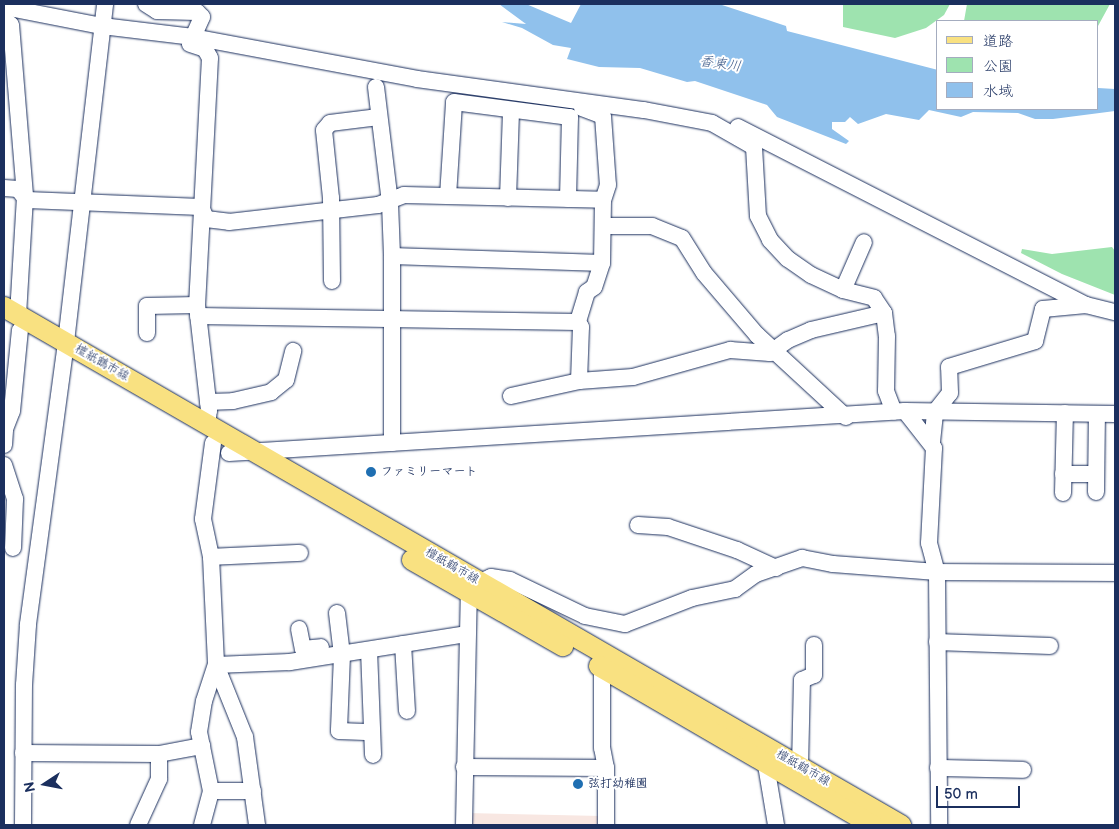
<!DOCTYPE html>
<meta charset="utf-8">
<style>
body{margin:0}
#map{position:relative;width:1119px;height:829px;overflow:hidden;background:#fff;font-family:"Balsamiq Sans","Klee One",sans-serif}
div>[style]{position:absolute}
.built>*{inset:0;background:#f8e7e2}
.green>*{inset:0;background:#9ee3af}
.water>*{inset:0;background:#90c1ec}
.roads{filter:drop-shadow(0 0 1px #1b2f5e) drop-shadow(0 0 1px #1b2f5e)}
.minor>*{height:16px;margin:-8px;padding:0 8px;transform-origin:8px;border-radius:8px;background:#fff}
.major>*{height:20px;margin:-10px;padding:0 10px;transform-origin:10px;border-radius:10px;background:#f9e181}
.dots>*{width:14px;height:14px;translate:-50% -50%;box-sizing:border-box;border:2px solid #fff;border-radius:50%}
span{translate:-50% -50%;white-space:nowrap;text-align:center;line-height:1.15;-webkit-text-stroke:4px #fff;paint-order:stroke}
.street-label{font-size:12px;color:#1b2f5e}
.poi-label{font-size:12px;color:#1b2f5e;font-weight:700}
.left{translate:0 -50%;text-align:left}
.water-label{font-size:14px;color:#3e5b89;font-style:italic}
.frame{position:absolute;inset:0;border:5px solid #1b2f5e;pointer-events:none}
.legend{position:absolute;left:936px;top:20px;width:162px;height:90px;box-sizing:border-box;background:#fff;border:1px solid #a4acbf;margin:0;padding:6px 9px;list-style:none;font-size:15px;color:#1b2f5e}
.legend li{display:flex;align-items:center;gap:10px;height:25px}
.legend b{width:25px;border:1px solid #a4acbf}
.north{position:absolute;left:20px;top:759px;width:50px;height:50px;-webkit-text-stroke:4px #fff;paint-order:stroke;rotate:259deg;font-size:14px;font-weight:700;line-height:20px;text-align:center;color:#1b2f5e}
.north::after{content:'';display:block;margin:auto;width:18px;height:22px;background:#1b2f5e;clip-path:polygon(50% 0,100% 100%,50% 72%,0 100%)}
.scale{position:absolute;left:936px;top:786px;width:84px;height:22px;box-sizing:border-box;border:2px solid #1b2f5e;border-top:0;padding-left:6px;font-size:15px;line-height:18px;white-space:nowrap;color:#1b2f5e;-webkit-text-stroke:4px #fff;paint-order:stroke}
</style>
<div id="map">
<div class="built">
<div style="clip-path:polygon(467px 813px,602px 816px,603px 825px,467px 825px)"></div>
</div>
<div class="green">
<div style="clip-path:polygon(843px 4px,950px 4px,944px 15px,926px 28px,895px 38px,843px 27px)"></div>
<div style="clip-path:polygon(967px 4px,1110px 4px,1098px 26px,1098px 21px,964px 21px)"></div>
<div style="clip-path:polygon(1112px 247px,1115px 251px,1115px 295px,1062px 274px,1021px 253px,1022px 249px,1052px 254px)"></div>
</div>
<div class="water">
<div style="clip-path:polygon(499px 4px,526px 4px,571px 23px,581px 4px,719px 4px,786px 26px,787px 31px,938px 70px,938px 109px,1098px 109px,1098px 88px,1115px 89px,1115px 111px,1053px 119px,1035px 119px,1018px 113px,973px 112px,961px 117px,929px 110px,919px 120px,886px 114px,858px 124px,850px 117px,845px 122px,832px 122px,832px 129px,849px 141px,846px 144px,777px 117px,767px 105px,695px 81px,687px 82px,640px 68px,599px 67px,567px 59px,571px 48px,553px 45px,522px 28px,502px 22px,526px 24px)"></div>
</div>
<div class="roads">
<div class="minor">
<div style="left:146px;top:4px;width:13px;rotate:32deg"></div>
<div style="left:157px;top:11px;width:40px;rotate:1.4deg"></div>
<div style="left:197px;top:12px;width:7px;rotate:45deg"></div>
<div style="left:202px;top:17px;width:22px;rotate:114deg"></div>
<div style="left:4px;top:7px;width:100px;rotate:11deg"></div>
<div style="left:102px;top:26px;width:92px;rotate:6.9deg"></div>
<div style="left:193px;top:37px;width:228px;rotate:10.6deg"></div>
<div style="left:417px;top:79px;width:229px;rotate:7.8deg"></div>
<div style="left:644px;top:110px;width:69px;rotate:10.8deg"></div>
<div style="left:712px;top:123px;width:48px;rotate:29.7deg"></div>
<div style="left:754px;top:147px;width:69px;rotate:86.7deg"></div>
<div style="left:758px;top:216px;width:27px;rotate:63deg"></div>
<div style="left:770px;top:240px;width:26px;rotate:47deg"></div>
<div style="left:788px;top:259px;width:28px;rotate:35deg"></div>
<div style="left:811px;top:275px;width:35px;rotate:25deg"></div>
<div style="left:843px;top:290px;width:32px;rotate:14deg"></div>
<div style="left:874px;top:298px;width:18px;rotate:56deg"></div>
<div style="left:884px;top:313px;width:23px;rotate:83deg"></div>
<div style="left:887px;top:336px;width:55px;rotate:91deg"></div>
<div style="left:886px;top:391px;width:22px;rotate:69deg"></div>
<div style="left:4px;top:19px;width:9px;rotate:41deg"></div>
<div style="left:11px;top:25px;width:173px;rotate:85.3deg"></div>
<div style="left:25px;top:197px;width:118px;rotate:93.4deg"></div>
<div style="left:190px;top:44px;width:16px;rotate:18deg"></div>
<div style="left:205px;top:49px;width:10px;rotate:61deg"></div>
<div style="left:210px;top:58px;width:247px;rotate:93deg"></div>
<div style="left:197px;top:305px;width:106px;rotate:83.5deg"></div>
<div style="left:209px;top:410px;width:15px;rotate:98deg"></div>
<div style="left:376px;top:87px;width:117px;rotate:83.1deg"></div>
<div style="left:390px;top:203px;width:53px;rotate:87.8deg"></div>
<div style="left:392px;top:256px;width:187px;rotate:90deg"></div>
<div style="left:582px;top:108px;width:22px;rotate:21deg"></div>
<div style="left:603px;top:116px;width:69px;rotate:85.9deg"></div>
<div style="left:608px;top:185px;width:16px;rotate:108deg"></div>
<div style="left:738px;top:127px;width:391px;rotate:27.1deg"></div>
<div style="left:1086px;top:305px;width:30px;rotate:14deg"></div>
<div style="left:4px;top:188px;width:14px;rotate:4deg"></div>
<div style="left:18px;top:189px;width:14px;rotate:51deg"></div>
<div style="left:27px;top:200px;width:174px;rotate:2.3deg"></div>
<div style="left:201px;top:207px;width:13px;rotate:67deg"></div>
<div style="left:206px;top:219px;width:23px;rotate:7deg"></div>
<div style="left:229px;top:222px;width:150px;rotate:-6.5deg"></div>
<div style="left:378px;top:205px;width:28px;rotate:-21deg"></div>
<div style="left:404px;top:195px;width:199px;rotate:1.4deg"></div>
<div style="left:603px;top:200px;width:63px;rotate:90.9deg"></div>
<div style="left:602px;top:263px;width:25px;rotate:108deg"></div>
<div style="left:594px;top:287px;width:9px;rotate:144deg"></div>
<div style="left:587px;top:292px;width:31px;rotate:107deg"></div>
<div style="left:578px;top:322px;width:380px;rotate:-179.1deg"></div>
<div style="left:448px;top:196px;width:94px;rotate:-86.3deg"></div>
<div style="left:454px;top:102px;width:117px;rotate:7.4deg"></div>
<div style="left:570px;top:117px;width:82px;rotate:91.4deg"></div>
<div style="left:508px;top:198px;width:87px;rotate:-88deg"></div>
<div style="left:605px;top:226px;width:47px"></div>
<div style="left:652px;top:226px;width:32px;rotate:22deg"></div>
<div style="left:682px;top:238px;width:41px;rotate:57.8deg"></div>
<div style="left:704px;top:273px;width:82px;rotate:49.5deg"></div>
<div style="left:757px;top:335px;width:121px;rotate:42.7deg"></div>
<div style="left:392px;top:256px;width:210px;rotate:1.9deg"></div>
<div style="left:332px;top:281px;width:83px;rotate:-90.7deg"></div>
<div style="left:331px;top:198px;width:68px;rotate:-95.9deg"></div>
<div style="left:324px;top:130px;width:9px;rotate:-49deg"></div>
<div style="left:330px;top:123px;width:49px;rotate:-7deg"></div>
<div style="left:843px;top:290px;width:52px;rotate:-66.4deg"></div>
<div style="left:147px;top:333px;width:27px;rotate:-90deg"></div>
<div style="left:147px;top:306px;width:50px;rotate:-1.1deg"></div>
<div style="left:579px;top:381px;width:54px;rotate:-4.2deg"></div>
<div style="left:633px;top:377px;width:101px;rotate:-15.6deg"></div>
<div style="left:730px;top:350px;width:40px;rotate:4.3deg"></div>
<div style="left:770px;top:353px;width:22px;rotate:-36deg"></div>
<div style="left:788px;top:340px;width:25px;rotate:-23deg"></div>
<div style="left:811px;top:330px;width:75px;rotate:-13.1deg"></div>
<div style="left:511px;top:396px;width:70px;rotate:-12.4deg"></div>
<div style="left:579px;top:381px;width:54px;rotate:-87.9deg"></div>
<div style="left:581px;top:327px;width:6px;rotate:-121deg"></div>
<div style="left:208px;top:402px;width:25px;rotate:-2deg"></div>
<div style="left:233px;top:401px;width:39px;rotate:-13deg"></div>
<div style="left:271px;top:392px;width:19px;rotate:-39deg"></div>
<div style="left:286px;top:380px;width:30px;rotate:-76deg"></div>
<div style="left:905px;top:411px;width:47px;rotate:51.9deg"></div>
<div style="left:934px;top:448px;width:95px;rotate:93deg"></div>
<div style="left:929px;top:543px;width:30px;rotate:75deg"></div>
<div style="left:937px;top:572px;width:253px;rotate:89.5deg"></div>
<div style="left:932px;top:442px;width:30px;rotate:-84deg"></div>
<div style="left:935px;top:412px;width:24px;rotate:-52deg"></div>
<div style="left:950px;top:393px;width:26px;rotate:-92deg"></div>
<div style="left:949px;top:367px;width:90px;rotate:-16.8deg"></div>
<div style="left:1035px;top:341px;width:33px;rotate:-76deg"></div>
<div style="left:1043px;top:309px;width:43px;rotate:-5.3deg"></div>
<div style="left:213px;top:443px;width:77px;rotate:97.5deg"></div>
<div style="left:203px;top:519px;width:39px;rotate:78deg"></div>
<div style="left:211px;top:557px;width:108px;rotate:87.3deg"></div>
<div style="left:216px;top:665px;width:78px;rotate:68.1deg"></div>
<div style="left:245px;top:737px;width:89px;rotate:82.2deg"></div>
<div style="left:4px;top:445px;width:16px;rotate:-86deg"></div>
<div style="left:5px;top:429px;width:19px;rotate:-69deg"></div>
<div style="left:12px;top:411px;width:81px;rotate:-84.4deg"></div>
<div style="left:229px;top:453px;width:677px;rotate:-3.56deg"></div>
<div style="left:905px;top:411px;width:210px;rotate:0.8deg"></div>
<div style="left:4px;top:465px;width:36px;rotate:72deg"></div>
<div style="left:15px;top:499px;width:49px;rotate:92.3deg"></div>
<div style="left:1063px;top:474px;width:33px"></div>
<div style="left:1096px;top:492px;width:78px;rotate:-89.3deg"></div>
<div style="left:1063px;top:493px;width:80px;rotate:-88.6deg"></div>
<div style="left:638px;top:525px;width:30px;rotate:4deg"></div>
<div style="left:668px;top:527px;width:73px;rotate:18.4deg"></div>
<div style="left:737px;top:550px;width:43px;rotate:24.8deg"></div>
<div style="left:211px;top:557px;width:89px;rotate:-2.6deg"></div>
<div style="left:480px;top:582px;width:12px;rotate:-24deg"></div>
<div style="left:491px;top:577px;width:19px;rotate:9deg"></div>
<div style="left:510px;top:580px;width:83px;rotate:25.6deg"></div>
<div style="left:585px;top:616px;width:41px;rotate:11.3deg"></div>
<div style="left:625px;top:624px;width:72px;rotate:-21.2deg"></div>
<div style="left:692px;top:598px;width:44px;rotate:-11.8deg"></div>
<div style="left:735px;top:589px;width:26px;rotate:-36deg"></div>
<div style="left:756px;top:574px;width:49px;rotate:-19.2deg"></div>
<div style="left:802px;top:558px;width:32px;rotate:11deg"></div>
<div style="left:833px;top:564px;width:104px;rotate:4.4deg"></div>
<div style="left:937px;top:572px;width:178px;rotate:0.3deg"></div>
<div style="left:337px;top:613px;width:42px;rotate:83.2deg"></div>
<div style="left:342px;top:655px;width:76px;rotate:92.3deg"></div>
<div style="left:339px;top:731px;width:33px;rotate:2deg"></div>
<div style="left:299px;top:629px;width:20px;rotate:79deg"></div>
<div style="left:303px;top:649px;width:18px;rotate:-6deg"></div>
<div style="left:937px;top:642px;width:113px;rotate:2deg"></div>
<div style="left:403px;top:644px;width:67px;rotate:86.6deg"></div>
<div style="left:369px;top:650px;width:105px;rotate:87.8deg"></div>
<div style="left:23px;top:753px;width:136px;rotate:0.4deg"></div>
<div style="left:159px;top:754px;width:44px;rotate:-10.5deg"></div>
<div style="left:766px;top:765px;width:61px;rotate:80.5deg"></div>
<div style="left:464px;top:767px;width:142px;rotate:0.4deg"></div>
<div style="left:606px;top:768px;width:20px;rotate:-101deg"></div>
<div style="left:602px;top:748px;width:80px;rotate:-90deg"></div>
<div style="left:800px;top:767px;width:87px;rotate:-88.7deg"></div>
<div style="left:802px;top:680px;width:13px;rotate:-23deg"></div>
<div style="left:814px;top:675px;width:30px;rotate:-90deg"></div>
<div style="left:938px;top:768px;width:85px;rotate:1.3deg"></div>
<div style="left:211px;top:791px;width:60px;rotate:-101.5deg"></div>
<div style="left:199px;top:732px;width:31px;rotate:-81deg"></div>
<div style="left:204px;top:701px;width:38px;rotate:-72deg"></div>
<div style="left:216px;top:665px;width:74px;rotate:-2.3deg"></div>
<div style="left:290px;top:662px;width:178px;rotate:-9deg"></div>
<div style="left:23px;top:825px;width:140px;rotate:-89.6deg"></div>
<div style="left:24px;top:685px;width:61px;rotate:-86.2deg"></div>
<div style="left:28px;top:624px;width:285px;rotate:-82.3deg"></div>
<div style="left:66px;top:342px;width:340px;rotate:-83.4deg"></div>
<div style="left:138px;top:825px;width:51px;rotate:-65.5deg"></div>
<div style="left:159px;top:779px;width:25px;rotate:-90deg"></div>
<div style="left:202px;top:825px;width:35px;rotate:-75deg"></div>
<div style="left:211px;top:791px;width:42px"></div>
<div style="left:464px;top:825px;width:233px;rotate:-88.8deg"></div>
<div style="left:606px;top:825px;width:57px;rotate:-90deg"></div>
</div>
<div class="major">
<div style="left:4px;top:307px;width:1036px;rotate:30.01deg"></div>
<div style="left:412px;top:560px;width:174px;rotate:29.7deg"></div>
<div style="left:599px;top:666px;width:316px;rotate:30.2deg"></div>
</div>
</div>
<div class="dots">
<div style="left:371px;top:472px;background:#1f6fb2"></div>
<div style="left:578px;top:784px;background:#1f6fb2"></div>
</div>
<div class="street-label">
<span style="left:102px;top:363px;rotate:30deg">檀紙鶴市線</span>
<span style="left:452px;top:566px;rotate:30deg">檀紙鶴市線</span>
<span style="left:803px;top:768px;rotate:30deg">檀紙鶴市線</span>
</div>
<div class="poi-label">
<span class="left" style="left:381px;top:472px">ファミリーマート</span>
<span class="left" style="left:588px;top:784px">弦打幼稚園</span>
</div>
<div class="water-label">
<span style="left:720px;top:64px;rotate:8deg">香東川</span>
</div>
<div class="frame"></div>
<ul class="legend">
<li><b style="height:6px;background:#f9e181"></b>道路</li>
<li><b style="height:14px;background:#9ee3af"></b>公園</li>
<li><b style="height:14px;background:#90c1ec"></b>水域</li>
</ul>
<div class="north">N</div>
<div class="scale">50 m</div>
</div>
